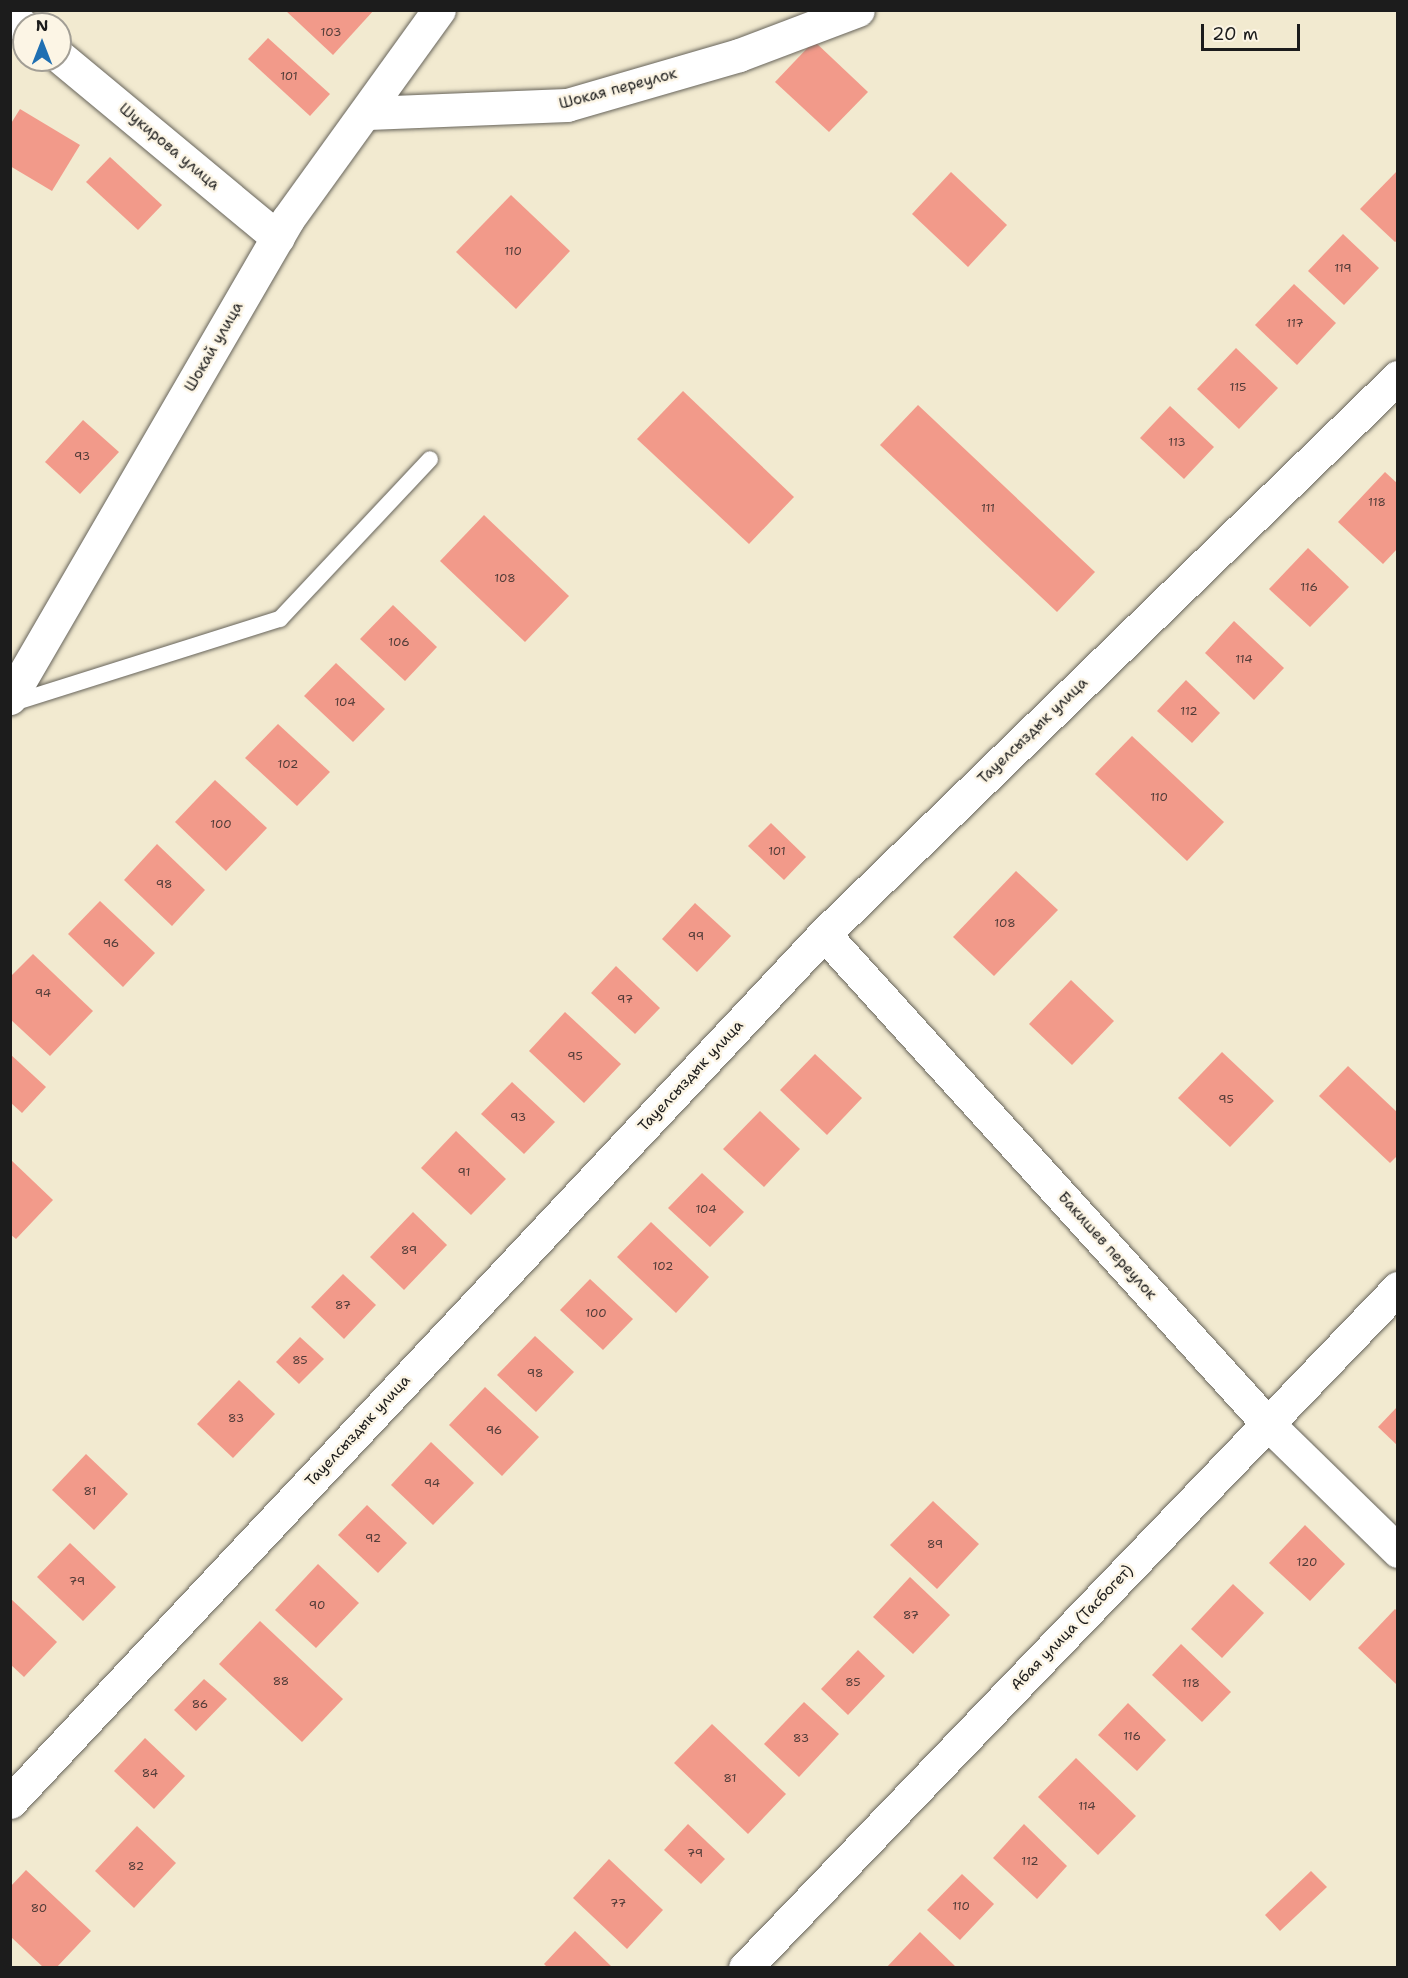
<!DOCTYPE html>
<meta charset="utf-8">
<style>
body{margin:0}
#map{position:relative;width:1408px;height:1978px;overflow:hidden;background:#f2ead0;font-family:"Shantell Sans",sans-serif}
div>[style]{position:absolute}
.building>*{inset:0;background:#f29a8a}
.roads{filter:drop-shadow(0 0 2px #67645b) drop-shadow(0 0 2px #67645b)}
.lane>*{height:16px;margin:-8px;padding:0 8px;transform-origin:8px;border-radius:8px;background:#fff}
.street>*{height:33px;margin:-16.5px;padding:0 16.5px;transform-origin:16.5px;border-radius:16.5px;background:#fff}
span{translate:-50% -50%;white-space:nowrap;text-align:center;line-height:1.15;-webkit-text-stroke:5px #fcf5e5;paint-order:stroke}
.number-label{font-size:12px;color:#523c38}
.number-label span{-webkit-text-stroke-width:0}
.street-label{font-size:15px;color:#1c1c1c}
.frame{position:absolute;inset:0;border:12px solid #1c1c1c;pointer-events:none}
.north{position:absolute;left:12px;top:12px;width:60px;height:60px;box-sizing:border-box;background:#fcf5e5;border:2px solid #a29e95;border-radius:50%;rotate:0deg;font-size:16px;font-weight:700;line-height:24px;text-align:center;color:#1c1c1c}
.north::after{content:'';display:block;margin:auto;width:21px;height:27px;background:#1f6fb2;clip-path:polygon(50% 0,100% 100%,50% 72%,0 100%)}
.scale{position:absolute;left:1201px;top:24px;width:99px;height:27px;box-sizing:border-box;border:3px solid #1c1c1c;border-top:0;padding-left:8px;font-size:18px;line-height:21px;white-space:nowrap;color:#1c1c1c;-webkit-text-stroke:4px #fcf5e5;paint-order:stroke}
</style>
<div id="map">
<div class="building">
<div style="clip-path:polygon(285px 10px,374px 10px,333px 55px)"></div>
<div style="clip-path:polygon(268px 38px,330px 94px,310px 116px,248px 59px)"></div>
<div style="clip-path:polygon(814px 41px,868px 92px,829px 132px,775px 82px)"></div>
<div style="clip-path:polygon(20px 109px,80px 145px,52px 191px,10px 166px,10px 125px)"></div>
<div style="clip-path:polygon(110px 157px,162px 205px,138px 230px,86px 182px)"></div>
<div style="clip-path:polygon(1398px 170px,1398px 240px,1395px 242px,1360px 209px)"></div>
<div style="clip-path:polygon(951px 172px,1007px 225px,968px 267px,912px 214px)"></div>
<div style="clip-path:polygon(511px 195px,570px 251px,516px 309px,456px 252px)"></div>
<div style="clip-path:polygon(1343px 234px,1379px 268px,1344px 305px,1308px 271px)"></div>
<div style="clip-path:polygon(1294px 284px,1336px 323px,1297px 365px,1255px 325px)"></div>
<div style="clip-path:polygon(1236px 348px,1278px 388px,1239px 429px,1197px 389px)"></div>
<div style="clip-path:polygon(683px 391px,794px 497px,749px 544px,637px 439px)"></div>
<div style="clip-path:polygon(918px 405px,1095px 572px,1057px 612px,880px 445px)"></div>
<div style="clip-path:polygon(1170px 406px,1214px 447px,1184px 479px,1140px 438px)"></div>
<div style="clip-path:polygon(83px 420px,119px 452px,80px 494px,45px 462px)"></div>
<div style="clip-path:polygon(1385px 472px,1398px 484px,1398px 548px,1383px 564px,1338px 522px)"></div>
<div style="clip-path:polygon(484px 515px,569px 596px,525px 642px,440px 561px)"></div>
<div style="clip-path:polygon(1308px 548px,1349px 587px,1310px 627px,1269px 589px)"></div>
<div style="clip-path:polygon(393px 605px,437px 647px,405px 681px,360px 639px)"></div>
<div style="clip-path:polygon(1234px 621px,1284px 668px,1254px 700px,1205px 653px)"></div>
<div style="clip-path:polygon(336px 663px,385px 709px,353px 742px,304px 696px)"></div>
<div style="clip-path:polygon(1186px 680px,1220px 713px,1192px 743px,1157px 711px)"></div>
<div style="clip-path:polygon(278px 724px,330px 772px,297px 806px,245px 758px)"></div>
<div style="clip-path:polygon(1132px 736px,1224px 822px,1187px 861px,1095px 774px)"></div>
<div style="clip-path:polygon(215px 780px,267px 828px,226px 871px,175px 822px)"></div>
<div style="clip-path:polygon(771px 823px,806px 857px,784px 880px,748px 846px)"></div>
<div style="clip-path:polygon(157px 844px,205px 890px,172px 926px,124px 880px)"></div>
<div style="clip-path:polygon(1016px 871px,1058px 910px,994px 976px,953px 937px)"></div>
<div style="clip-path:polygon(100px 901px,155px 953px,123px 987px,68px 934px)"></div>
<div style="clip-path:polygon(695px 903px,731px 936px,697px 972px,662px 939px)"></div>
<div style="clip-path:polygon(33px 954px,93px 1011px,50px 1056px,10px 1019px,10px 977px)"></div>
<div style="clip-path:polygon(616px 966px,660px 1008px,635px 1034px,591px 993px)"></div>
<div style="clip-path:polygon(1071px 980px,1114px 1021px,1072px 1065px,1029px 1024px)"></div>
<div style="clip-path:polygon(565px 1012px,621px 1064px,584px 1103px,529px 1051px)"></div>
<div style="clip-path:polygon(1222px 1052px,1274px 1101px,1230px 1147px,1178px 1098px)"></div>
<div style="clip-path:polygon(10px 1054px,46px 1087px,22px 1113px,10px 1102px)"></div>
<div style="clip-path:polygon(815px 1054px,862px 1098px,827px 1135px,780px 1090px)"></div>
<div style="clip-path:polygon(1348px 1066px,1398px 1113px,1398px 1155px,1390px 1163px,1319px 1096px)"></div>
<div style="clip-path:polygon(512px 1082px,555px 1122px,524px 1154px,481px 1114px)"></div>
<div style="clip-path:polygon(760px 1111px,800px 1149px,764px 1187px,723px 1149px)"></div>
<div style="clip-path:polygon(456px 1131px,506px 1179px,471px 1215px,421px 1168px)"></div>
<div style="clip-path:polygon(10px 1159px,53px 1200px,16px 1239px,10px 1234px)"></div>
<div style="clip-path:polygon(702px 1173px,744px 1212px,710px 1247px,668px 1208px)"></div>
<div style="clip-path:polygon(413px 1212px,447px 1245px,404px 1290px,370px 1257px)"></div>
<div style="clip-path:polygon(651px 1222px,709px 1277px,676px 1313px,617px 1257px)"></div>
<div style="clip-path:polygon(343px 1274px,376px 1305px,344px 1339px,311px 1307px)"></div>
<div style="clip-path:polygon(590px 1279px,633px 1319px,603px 1350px,560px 1310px)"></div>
<div style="clip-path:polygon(535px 1336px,574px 1372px,536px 1412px,497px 1375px)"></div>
<div style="clip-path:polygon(300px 1337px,324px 1359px,299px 1384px,276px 1362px)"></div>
<div style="clip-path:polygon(239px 1380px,275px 1414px,233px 1458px,197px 1424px)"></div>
<div style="clip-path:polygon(485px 1387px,539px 1437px,502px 1476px,449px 1425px)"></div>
<div style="clip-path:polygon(1398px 1406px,1398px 1446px,1378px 1427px)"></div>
<div style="clip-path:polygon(431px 1442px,474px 1483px,433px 1525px,391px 1485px)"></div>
<div style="clip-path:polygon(86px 1454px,128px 1494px,94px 1530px,52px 1490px)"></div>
<div style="clip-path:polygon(933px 1501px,979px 1544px,937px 1589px,890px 1545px)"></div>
<div style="clip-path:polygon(367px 1505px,407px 1543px,378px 1573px,338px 1535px)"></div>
<div style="clip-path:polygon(1305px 1525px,1345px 1564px,1310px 1601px,1269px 1563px)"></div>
<div style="clip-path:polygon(70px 1543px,116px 1587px,83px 1621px,37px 1577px)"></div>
<div style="clip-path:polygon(318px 1564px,359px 1603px,316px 1648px,275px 1610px)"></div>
<div style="clip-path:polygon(910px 1577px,950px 1615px,913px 1654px,873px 1617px)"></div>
<div style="clip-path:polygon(1233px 1584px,1264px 1613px,1222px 1658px,1191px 1629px)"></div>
<div style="clip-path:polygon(10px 1598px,57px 1642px,24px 1677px,10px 1664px)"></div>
<div style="clip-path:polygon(1395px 1609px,1398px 1612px,1396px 1684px,1358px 1648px)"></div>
<div style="clip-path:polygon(260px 1621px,343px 1699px,302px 1742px,219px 1664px)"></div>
<div style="clip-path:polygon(1181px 1644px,1231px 1692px,1202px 1722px,1152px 1675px)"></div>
<div style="clip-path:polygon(858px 1650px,885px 1676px,848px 1715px,821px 1689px)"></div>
<div style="clip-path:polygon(204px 1679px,227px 1699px,196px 1731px,174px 1710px)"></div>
<div style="clip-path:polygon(804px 1702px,839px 1734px,799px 1777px,764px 1744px)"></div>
<div style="clip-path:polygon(1128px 1703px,1166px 1740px,1137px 1771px,1098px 1735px)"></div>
<div style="clip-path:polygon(712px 1724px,786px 1794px,748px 1834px,674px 1763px)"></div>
<div style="clip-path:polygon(145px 1738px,185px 1776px,154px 1809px,114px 1771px)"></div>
<div style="clip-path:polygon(1076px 1758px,1136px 1816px,1098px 1855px,1038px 1797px)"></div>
<div style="clip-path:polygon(688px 1824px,725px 1859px,701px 1884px,664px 1850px)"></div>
<div style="clip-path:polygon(1024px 1824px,1067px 1866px,1037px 1899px,993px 1858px)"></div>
<div style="clip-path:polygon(137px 1826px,176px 1863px,134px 1908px,95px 1871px)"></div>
<div style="clip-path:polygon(609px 1859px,663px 1910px,627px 1949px,573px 1898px)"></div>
<div style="clip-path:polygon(26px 1870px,91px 1931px,56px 1968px,44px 1968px,10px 1936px,10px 1887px)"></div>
<div style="clip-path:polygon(1311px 1871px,1327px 1887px,1280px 1931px,1265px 1915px)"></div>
<div style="clip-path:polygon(962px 1874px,994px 1904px,960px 1940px,927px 1910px)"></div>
<div style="clip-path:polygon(575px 1931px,613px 1968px,548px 1968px,544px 1964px)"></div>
<div style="clip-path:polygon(920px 1932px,957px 1968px,886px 1968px)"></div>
</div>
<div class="roads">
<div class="lane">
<div style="left:10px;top:704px;width:283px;rotate:-17.5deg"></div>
<div style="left:280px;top:619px;width:219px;rotate:-46.8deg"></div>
</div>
<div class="street">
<div style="left:10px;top:16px;width:18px;rotate:38deg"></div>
<div style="left:60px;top:57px;width:283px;rotate:39.7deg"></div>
<div style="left:368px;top:113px;width:199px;rotate:-2.3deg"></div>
<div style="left:567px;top:105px;width:179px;rotate:-16.2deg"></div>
<div style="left:739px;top:55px;width:127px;rotate:-20.7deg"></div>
<div style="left:10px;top:698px;width:554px;rotate:-59.87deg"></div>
<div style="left:288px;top:219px;width:258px;rotate:-54.2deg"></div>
<div style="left:824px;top:934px;width:661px;rotate:47.82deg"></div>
<div style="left:1268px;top:1424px;width:182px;rotate:44.3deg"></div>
<div style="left:10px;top:1802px;width:1190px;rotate:-46.84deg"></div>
<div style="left:824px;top:934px;width:800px;rotate:-44.14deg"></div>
<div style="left:745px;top:1968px;width:943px;rotate:-46.16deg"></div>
</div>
</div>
<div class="number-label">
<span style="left:331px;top:33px">103</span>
<span style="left:289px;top:77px">101</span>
<span style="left:513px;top:252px">110</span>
<span style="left:1343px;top:269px">119</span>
<span style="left:1295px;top:324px">117</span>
<span style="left:1238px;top:388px">115</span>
<span style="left:1177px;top:443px">113</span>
<span style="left:82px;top:457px">93</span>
<span style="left:1377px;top:503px">118</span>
<span style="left:988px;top:509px">111</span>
<span style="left:505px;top:579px">108</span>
<span style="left:1309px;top:588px">116</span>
<span style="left:399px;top:643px">106</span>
<span style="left:1244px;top:660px">114</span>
<span style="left:345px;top:703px">104</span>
<span style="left:1189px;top:712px">112</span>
<span style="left:288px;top:765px">102</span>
<span style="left:1159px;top:798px">110</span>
<span style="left:221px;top:825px">100</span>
<span style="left:777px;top:852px">101</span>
<span style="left:164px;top:885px">98</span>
<span style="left:1005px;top:924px">108</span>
<span style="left:696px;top:937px">99</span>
<span style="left:111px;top:944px">96</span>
<span style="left:43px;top:994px">94</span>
<span style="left:625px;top:1000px">97</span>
<span style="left:575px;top:1057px">95</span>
<span style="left:1226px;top:1100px">95</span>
<span style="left:518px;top:1118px">93</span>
<span style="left:464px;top:1173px">91</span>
<span style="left:706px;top:1210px">104</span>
<span style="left:409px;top:1251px">89</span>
<span style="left:663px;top:1267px">102</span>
<span style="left:343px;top:1306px">87</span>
<span style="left:596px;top:1314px">100</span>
<span style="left:300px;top:1361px">85</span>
<span style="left:535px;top:1374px">98</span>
<span style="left:236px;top:1419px">83</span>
<span style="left:494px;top:1431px">96</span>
<span style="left:432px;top:1484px">94</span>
<span style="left:90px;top:1492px">81</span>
<span style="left:373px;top:1539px">92</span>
<span style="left:935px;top:1545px">89</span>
<span style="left:1307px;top:1563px">120</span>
<span style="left:77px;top:1582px">79</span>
<span style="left:317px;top:1606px">90</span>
<span style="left:911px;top:1616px">87</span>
<span style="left:281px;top:1682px">88</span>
<span style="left:853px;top:1683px">85</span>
<span style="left:1191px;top:1684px">118</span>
<span style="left:200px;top:1705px">86</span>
<span style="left:1132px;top:1737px">116</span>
<span style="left:801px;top:1739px">83</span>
<span style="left:150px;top:1774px">84</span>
<span style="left:730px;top:1779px">81</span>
<span style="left:1087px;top:1807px">114</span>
<span style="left:695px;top:1854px">79</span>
<span style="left:1030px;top:1862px">112</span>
<span style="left:136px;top:1867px">82</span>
<span style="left:618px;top:1904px">77</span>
<span style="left:961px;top:1907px">110</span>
<span style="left:39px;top:1909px">80</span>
</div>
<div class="street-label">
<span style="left:618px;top:89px;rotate:-15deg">Шокая переулок</span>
<span style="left:169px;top:147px;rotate:40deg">Шукирова улица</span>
<span style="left:214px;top:347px;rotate:-60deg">Шокай улица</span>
<span style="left:1033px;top:731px;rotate:-44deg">Тауелсыздык улица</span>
<span style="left:691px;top:1076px;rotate:-47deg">Тауелсыздык улица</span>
<span style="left:1107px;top:1246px;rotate:48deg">Бакишев переулок</span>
<span style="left:358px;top:1431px;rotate:-47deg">Тауелсыздык улица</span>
<span style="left:1072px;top:1628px;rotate:-46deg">Абая улица (Тасбогет)</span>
</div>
<div class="frame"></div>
<div class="north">N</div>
<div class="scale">20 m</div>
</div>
